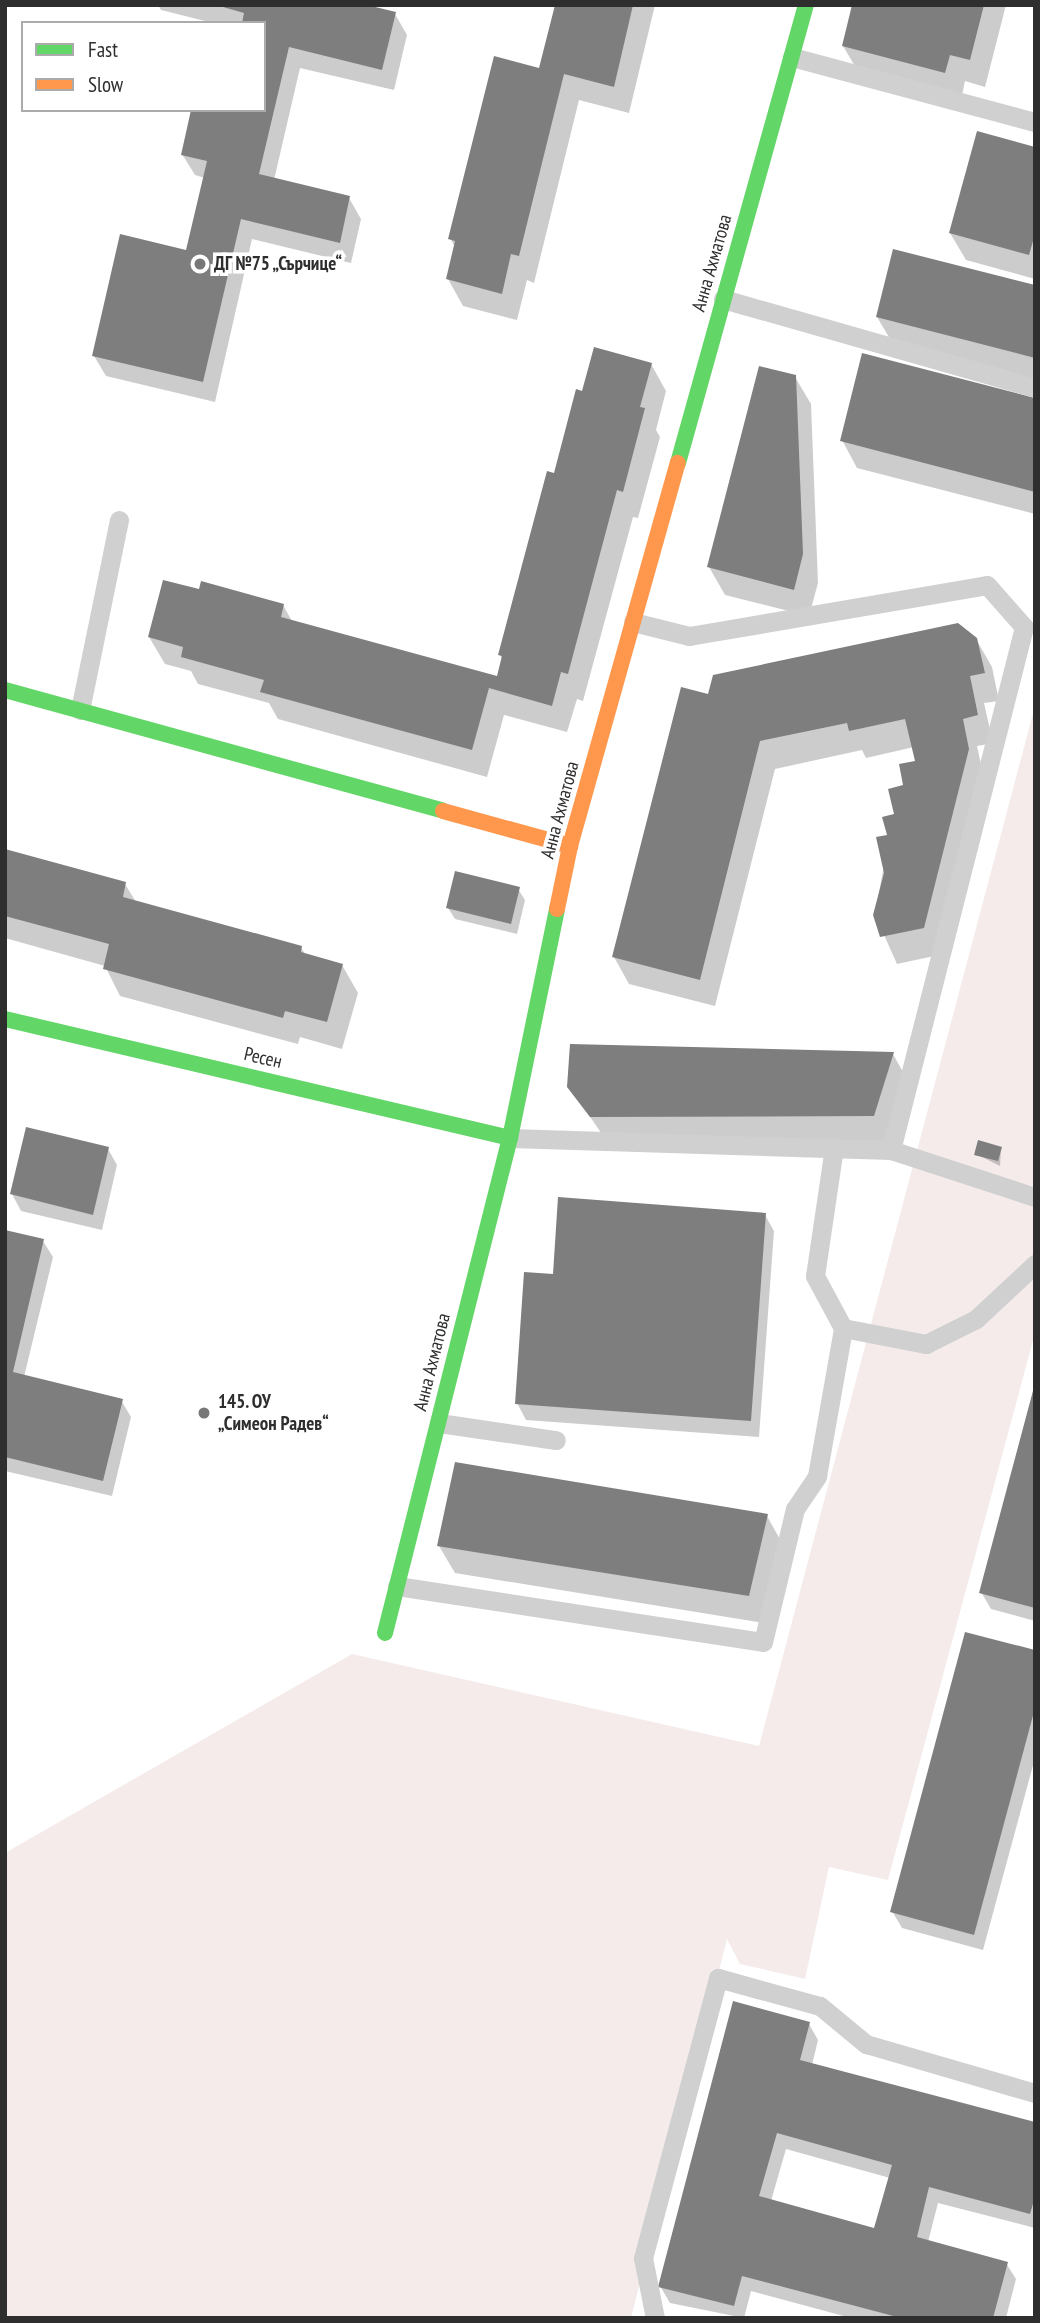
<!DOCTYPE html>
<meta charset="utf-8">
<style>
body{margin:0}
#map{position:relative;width:1040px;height:2323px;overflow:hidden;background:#fff;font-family:"PT Sans Narrow",sans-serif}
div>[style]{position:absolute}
.green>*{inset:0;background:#f5ebeb}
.shadow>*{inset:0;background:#0003}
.building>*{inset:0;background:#7e7e7e}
.lane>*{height:19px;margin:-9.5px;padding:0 9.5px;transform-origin:9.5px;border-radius:9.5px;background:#d0d0d0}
.fast>*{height:16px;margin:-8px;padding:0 8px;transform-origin:8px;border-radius:8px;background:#63d668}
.slow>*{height:16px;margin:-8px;padding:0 8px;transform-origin:8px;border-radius:8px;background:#ff974d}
.dots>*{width:19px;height:19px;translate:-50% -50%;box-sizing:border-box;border:4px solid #fff;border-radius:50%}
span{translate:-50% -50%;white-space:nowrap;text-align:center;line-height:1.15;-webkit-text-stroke:7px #fff;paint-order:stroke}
.street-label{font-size:19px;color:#2e2e2e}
.poi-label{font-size:19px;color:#2e2e2e;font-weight:700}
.left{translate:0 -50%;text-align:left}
.frame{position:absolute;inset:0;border:7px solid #2e2e2e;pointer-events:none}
.legend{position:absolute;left:21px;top:21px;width:245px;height:91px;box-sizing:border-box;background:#fff;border:2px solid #ababab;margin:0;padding:9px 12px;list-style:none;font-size:21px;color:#2e2e2e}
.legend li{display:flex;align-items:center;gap:14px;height:35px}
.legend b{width:35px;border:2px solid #ababab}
</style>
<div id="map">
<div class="green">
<div style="clip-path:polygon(1035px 706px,1035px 1333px,888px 1880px,829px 1867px,805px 1979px,740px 1964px,727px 1939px,631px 2318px,5px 2318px,5px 1853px,352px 1654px,759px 1746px)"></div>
</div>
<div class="shadow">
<div style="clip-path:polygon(158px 5px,359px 5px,395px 14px,407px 35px,394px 90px,300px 68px,274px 180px,349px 198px,361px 219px,351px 263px,252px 239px,215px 402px,106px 376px,94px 356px,188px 252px,205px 178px,195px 175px,182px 154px,264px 110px,264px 23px,213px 23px,161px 10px)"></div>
<div style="clip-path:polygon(557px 5px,655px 5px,629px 113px,579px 100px,534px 283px,527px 280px,517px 320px,463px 306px,448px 279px,455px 247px,450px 238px,541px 70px)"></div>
<div style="clip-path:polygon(854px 5px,1006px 5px,985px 87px,965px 81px,961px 100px,859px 73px,843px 46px)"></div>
<div style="clip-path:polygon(1035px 149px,1035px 279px,966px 260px,950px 233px)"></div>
<div style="clip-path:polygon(1035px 287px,1035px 380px,893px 344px,877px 317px)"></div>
<div style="clip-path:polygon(651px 364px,666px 391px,656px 430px,660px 437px,638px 518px,633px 517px,583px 701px,577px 699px,567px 732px,504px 715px,487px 777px,278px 719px,269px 703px,198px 684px,191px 671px,165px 664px,149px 637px,200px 592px,283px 605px,293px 623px,498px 678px,503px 661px,500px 655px,584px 393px)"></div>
<div style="clip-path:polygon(795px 377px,811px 404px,818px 583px,809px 616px,725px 595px,709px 567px)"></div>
<div style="clip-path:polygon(1035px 400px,1035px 514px,857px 468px,842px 440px)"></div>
<div style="clip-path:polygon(976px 639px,992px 667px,999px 701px,984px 703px,993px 743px,977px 746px,984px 778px,939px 955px,897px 964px,875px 915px,889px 837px,917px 762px,914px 747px,866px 758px,862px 750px,775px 769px,715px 1006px,629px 984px,614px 957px,710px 696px)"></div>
<div style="clip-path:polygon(5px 850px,125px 884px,136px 902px,301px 948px,306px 955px,342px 965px,358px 993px,342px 1049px,300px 1037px,298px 1044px,120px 996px,105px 966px,5px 938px)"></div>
<div style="clip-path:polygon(518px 889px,525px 900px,517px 934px,455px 919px,448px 908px)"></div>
<div style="clip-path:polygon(893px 1054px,908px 1081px,889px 1143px,608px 1143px,569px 1086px)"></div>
<div style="clip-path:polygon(1001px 1148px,1000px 1166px,976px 1154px)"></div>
<div style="clip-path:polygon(108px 1149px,117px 1165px,102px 1230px,21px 1211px,12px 1194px)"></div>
<div style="clip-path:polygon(765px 1215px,774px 1231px,759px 1437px,526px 1420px,517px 1403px,555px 1276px)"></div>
<div style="clip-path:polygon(5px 1232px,43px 1241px,53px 1257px,24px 1377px,121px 1400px,131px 1417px,112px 1496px,5px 1471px)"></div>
<div style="clip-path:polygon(1035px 1390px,1035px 1621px,991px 1609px,981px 1592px)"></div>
<div style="clip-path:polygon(767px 1516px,782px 1543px,764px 1623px,455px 1573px,439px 1546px)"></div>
<div style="clip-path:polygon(1035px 1652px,1035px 1758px,983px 1950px,902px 1928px,892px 1911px)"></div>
<div style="clip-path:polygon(evenodd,809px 2024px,818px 2040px,812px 2065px,1035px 2124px,1035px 2228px,938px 2203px,928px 2242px,1006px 2263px,1016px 2279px,1006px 2318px,851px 2318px,751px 2291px,744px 2318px,670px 2303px,660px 2286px,809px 2024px,786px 2149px,890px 2178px,876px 2230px,771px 2201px,786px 2149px)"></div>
</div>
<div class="building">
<div style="clip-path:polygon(216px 5px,367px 5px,396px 12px,382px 70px,289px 47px,259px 174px,350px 196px,340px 243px,241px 219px,203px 382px,92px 356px,120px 234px,186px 250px,207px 161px,181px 155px,191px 110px,264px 110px,264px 23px,242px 23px,244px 13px)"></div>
<div style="clip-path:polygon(555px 5px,633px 5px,614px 87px,564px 74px,519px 256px,511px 254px,502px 294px,446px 279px,455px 241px,448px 239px,494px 56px,539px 68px)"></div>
<div style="clip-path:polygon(852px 5px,984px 5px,970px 60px,950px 55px,945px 73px,842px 46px)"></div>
<div style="clip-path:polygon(977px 131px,1035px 147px,1035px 234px,1029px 255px,949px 233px)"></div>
<div style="clip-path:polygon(893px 249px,1035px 285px,1035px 358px,876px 317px)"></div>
<div style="clip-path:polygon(594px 347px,652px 363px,640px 407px,645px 408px,623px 492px,617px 490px,568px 674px,561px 672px,552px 706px,489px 688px,472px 750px,260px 692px,264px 680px,181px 657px,183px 647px,148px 637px,163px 580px,199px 589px,201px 581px,284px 604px,281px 617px,497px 676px,502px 656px,498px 655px,547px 471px,554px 473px,576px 389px,582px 391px)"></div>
<div style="clip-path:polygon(862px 353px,1035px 398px,1035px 492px,840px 441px)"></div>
<div style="clip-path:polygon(759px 366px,796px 375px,803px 554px,794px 590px,707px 567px)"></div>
<div style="clip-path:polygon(958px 623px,977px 638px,985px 673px,970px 676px,978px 715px,963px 719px,969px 749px,924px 928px,880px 937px,873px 915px,884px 873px,876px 837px,887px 835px,882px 817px,894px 814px,888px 789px,903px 785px,899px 764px,915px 761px,905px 719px,849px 731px,847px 723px,760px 741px,700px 980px,612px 957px,681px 687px,708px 694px,713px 675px)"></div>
<div style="clip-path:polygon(5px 849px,126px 882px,123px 897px,302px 946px,301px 952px,343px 964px,327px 1022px,285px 1011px,283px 1018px,103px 969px,109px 944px,5px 916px)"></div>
<div style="clip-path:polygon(455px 871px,520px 887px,511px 924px,446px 908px)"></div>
<div style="clip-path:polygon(570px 1044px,894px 1052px,874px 1116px,590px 1117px,567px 1087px)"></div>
<div style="clip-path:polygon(26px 1127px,109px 1147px,93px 1215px,10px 1194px)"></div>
<div style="clip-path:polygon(978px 1140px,1002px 1147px,998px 1161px,974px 1155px)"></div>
<div style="clip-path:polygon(558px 1197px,766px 1213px,751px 1421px,515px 1404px,524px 1272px,553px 1274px)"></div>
<div style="clip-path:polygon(5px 1230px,44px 1239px,13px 1372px,123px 1399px,103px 1481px,5px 1457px)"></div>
<div style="clip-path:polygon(1034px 1387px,1035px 1387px,1035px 1608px,979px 1593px)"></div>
<div style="clip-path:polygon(455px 1462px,768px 1514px,749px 1596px,437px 1546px)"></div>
<div style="clip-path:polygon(965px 1632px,1035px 1650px,1035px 1708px,974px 1935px,890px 1912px)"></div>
<div style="clip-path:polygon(evenodd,733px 2001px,810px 2022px,800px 2060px,1035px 2122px,1035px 2197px,1030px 2214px,929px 2187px,917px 2237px,1008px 2262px,993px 2318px,901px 2318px,742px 2276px,734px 2306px,658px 2287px,733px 2001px,777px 2133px,892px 2165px,874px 2228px,759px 2196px,777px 2133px)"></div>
</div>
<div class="lane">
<div style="left:792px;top:57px;width:252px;rotate:15deg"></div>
<div style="left:723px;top:299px;width:324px;rotate:15.9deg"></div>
<div style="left:633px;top:622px;width:58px;rotate:14deg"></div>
<div style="left:689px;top:636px;width:302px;rotate:-9.7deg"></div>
<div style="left:987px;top:585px;width:56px;rotate:48.6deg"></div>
<div style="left:1024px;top:627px;width:540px;rotate:104.27deg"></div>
<div style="left:80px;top:710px;width:194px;rotate:-78.4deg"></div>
<div style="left:510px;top:1138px;width:381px;rotate:1.8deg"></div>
<div style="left:891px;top:1150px;width:151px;rotate:18.1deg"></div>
<div style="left:843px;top:1328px;width:85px;rotate:10.9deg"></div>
<div style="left:926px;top:1344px;width:56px;rotate:-26.6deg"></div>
<div style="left:976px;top:1319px;width:81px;rotate:-43deg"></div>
<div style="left:439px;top:1423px;width:118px;rotate:8.3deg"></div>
<div style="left:397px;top:1586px;width:370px;rotate:8.7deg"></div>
<div style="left:763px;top:1642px;width:137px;rotate:-76.5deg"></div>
<div style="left:795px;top:1509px;width:40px;rotate:-56deg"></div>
<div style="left:817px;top:1476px;width:150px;rotate:-80deg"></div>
<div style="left:843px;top:1328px;width:59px;rotate:-118.3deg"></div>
<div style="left:815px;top:1276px;width:130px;rotate:-81.6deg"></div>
<div style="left:655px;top:2318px;width:61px;rotate:-101.3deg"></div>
<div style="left:643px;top:2258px;width:290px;rotate:-75deg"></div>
<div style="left:718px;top:1978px;width:106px;rotate:15.4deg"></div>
<div style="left:820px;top:2006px;width:60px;rotate:39.6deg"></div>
<div style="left:866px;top:2044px;width:176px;rotate:16.2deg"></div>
</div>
<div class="fast">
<div style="left:678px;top:463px;width:476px;rotate:-74.4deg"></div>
<div style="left:5px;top:690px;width:454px;rotate:15.4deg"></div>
<div style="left:5px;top:1019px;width:519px;rotate:13.26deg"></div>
<div style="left:385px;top:1633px;width:511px;rotate:-75.83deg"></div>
<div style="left:510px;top:1138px;width:234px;rotate:-78.4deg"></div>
</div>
<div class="slow">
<div style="left:443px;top:811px;width:132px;rotate:15.4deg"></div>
<div style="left:557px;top:909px;width:64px;rotate:-78.3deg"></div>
<div style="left:570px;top:846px;width:398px;rotate:-74.3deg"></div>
</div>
<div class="dots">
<div style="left:200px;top:264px;background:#777"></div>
<div style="left:204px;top:1413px;background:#777"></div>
</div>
<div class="street-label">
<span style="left:712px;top:263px;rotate:-74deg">Анна Ахматова</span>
<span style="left:560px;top:810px;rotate:-75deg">Анна Ахматова</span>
<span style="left:263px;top:1058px;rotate:13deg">Ресен</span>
<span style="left:432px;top:1362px;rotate:-76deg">Анна Ахматова</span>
</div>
<div class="poi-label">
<span class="left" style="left:214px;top:264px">ДГ №75 „Сърчице“</span>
<span class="left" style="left:218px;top:1413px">145. ОУ<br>„Симеон Радев“</span>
</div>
<div class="frame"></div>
<ul class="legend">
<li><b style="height:9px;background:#63d668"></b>Fast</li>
<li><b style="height:9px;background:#ff974d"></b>Slow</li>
</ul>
</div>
